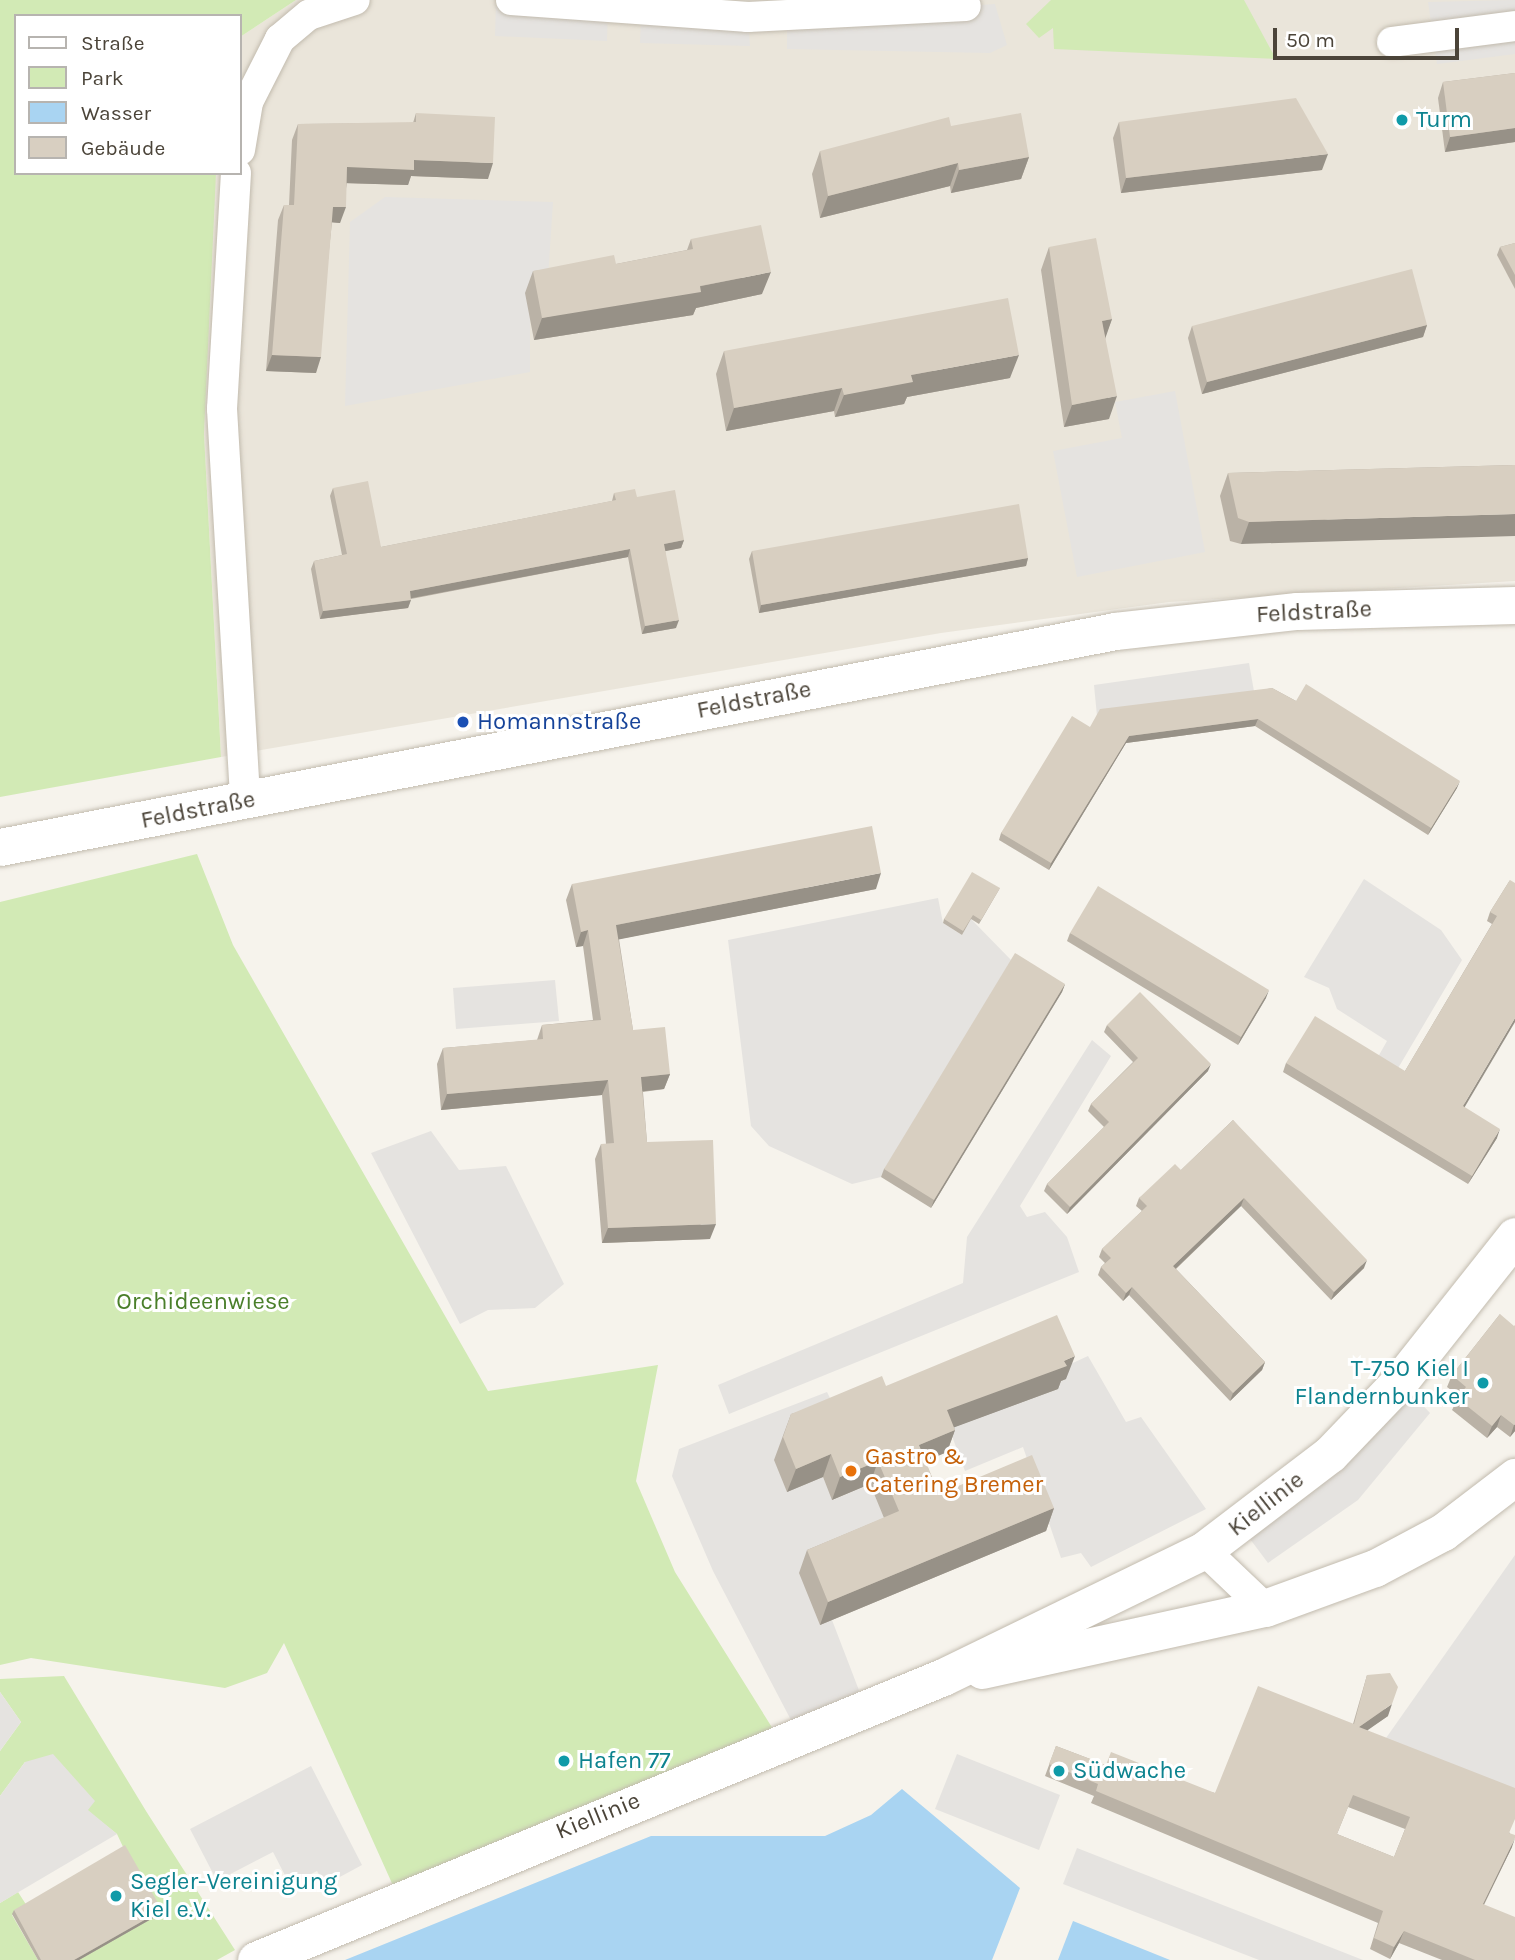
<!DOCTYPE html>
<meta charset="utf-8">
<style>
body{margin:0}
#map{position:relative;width:1515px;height:1960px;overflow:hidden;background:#f6f3ec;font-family:Karla,sans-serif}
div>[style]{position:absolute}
.residential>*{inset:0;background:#eae5da}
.green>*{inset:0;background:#d2eab5}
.parking>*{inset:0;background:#e5e3e0}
.water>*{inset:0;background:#a9d4f2}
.roads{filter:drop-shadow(0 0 2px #c2bbae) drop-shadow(0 0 2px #c2bbae)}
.minor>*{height:30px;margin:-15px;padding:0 15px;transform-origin:15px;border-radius:15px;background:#fff}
.tertiary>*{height:37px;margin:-18.5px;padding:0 18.5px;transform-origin:18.5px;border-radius:18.5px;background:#fff}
.wall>*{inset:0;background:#bab2a6}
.shaded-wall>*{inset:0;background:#979187}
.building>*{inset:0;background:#d8cfc1}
.dots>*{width:19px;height:19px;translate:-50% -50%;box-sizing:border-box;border:4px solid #fff;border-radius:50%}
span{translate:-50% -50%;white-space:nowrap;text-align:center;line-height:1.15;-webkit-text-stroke:6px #fff;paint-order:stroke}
.culture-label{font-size:24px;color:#0d838f}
.left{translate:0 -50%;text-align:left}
.right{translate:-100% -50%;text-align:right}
.street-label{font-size:24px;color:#4b4439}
.transit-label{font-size:24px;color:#164399}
.park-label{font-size:24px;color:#4a7f2a}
.food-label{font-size:24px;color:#c56008}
.legend{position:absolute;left:14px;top:14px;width:228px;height:161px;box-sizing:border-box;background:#fff;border:2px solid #b7b4b0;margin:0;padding:9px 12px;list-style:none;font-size:21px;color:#4b4439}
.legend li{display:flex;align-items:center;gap:14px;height:35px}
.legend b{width:35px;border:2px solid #b7b4b0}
.scale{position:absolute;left:1273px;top:28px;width:186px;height:32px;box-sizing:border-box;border:4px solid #4b4439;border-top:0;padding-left:9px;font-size:21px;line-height:24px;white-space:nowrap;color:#4b4439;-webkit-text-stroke:5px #fff;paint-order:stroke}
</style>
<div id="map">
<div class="residential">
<div style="clip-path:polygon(296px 0,1515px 0,1515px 581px,1169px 602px,941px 633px,221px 757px,204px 434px,212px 203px,216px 173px,240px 173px,240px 37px)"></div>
</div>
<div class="green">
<div style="clip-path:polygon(0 0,296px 0,240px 37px,240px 16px,16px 16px,16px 173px,216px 173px,204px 434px,221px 757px,0 797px)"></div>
<div style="clip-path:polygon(1051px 0,1244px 0,1276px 59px,1054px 49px,1053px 28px,1039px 38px,1026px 24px)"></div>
<div style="clip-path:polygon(197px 854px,233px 945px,488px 1391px,658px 1365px,636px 1481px,675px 1572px,773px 1729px,395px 1890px,284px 1643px,267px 1673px,225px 1688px,31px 1658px,0 1665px,0 902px)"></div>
<div style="clip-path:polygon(64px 1676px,146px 1811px,235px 1950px,217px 1960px,79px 1960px,124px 1849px,117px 1834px,25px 1762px,0 1796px,0 1751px,21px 1722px,0 1692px,0 1679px)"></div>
<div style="clip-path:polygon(18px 1892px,27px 1906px,12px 1915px,38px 1960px,0 1960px,0 1903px)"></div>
</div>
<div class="parking">
<div style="clip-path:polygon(496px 0,608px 8px,607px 41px,495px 36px)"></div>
<div style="clip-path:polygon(1515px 0,1515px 54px,1437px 64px,1428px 2px)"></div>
<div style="clip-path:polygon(995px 4px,1007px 45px,990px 53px,787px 49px,787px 18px)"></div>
<div style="clip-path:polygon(641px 11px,748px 17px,750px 46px,640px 43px)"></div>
<div style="clip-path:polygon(385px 197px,553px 202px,548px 278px,530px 277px,530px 372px,345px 406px,350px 222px)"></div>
<div style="clip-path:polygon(1175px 391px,1205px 552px,1077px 577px,1053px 451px,1122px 438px,1115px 402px)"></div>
<div style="clip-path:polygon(1249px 663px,1255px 697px,1097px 716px,1094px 685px)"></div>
<div style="clip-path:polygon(1364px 879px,1441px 930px,1462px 960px,1394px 1075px,1374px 1064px,1387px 1041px,1337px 1009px,1329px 988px,1304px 977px)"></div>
<div style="clip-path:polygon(938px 898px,943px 923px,962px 935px,971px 919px,1012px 961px,881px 1177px,852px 1184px,769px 1146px,751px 1126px,728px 940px)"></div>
<div style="clip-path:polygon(555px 980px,559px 1021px,456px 1029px,453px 988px)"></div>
<div style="clip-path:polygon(1092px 1040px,1111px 1056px,1020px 1206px,1027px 1217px,1045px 1212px,1067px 1237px,1079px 1272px,729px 1414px,718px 1385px,963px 1283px,967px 1237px)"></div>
<div style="clip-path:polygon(431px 1131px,459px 1170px,506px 1166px,564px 1284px,535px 1308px,488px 1310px,460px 1324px,371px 1153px)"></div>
<div style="clip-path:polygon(1088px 1356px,1126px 1422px,1141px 1417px,1206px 1509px,1091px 1567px,1081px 1553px,1061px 1558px,1023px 1447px,965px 1471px,949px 1428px,1058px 1389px,1062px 1368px)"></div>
<div style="clip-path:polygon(1400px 1381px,1430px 1413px,1358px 1500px,1268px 1563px,1241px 1527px)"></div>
<div style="clip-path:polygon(827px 1392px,838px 1414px,788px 1491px,823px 1477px,833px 1500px,870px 1484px,891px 1534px,820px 1624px,832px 1620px,860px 1693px,792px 1722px,713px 1571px,672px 1476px,679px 1449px)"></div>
<div style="clip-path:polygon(1515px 1555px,1515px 1801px,1379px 1748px)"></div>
<div style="clip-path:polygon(0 1692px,21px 1722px,0 1751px)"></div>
<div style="clip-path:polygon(53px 1754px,95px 1801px,88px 1810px,117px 1834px,0 1903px,0 1796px,25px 1762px)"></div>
<div style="clip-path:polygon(957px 1754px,1060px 1795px,1039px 1850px,935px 1809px)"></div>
<div style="clip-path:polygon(311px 1766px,362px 1865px,325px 1885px,317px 1871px,290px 1885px,273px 1852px,217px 1881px,190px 1829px)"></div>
<div style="clip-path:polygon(1077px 1848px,1363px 1960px,1259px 1960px,1063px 1884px)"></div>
</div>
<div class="water">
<div style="clip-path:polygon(902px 1789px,1020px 1888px,992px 1960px,345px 1960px,651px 1836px,825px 1836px,871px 1815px)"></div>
<div style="clip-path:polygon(1073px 1921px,1170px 1960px,1058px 1960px)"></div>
</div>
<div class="roads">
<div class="minor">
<div style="left:511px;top:0;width:238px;rotate:4.1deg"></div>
<div style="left:748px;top:17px;width:218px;rotate:-2.9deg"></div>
<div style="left:1392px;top:42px;width:124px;rotate:-7.4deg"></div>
<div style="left:240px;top:150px;width:49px;rotate:-80.5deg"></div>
<div style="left:248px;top:102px;width:71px;rotate:-63.1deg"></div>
<div style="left:280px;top:39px;width:38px;rotate:-40deg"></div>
<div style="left:309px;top:15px;width:48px;rotate:-18.1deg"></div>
<div style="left:236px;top:173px;width:236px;rotate:93.4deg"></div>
<div style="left:222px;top:409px;width:393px;rotate:86.6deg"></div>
<div style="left:1204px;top:1550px;width:84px;rotate:43.6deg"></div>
</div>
<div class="tertiary">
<div style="left:0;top:847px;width:1136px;rotate:-10.96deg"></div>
<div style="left:1115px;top:631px;width:183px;rotate:-6.3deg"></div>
<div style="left:1297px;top:611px;width:218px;rotate:-1.6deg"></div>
<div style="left:982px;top:1670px;width:290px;rotate:-12.4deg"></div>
<div style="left:1265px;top:1608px;width:117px;rotate:-20deg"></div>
<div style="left:1375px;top:1568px;width:77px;rotate:-27.9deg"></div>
<div style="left:1443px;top:1532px;width:91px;rotate:-37.4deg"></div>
<div style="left:256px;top:1960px;width:743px;rotate:-22.39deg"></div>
<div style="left:943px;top:1677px;width:290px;rotate:-25.9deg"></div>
<div style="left:1204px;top:1550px;width:158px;rotate:-37.3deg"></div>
<div style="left:1330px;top:1454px;width:101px;rotate:-46.2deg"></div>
<div style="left:1400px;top:1381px;width:185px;rotate:-51.6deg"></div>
</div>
</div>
<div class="wall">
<div style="clip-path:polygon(1515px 73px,1515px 142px,1445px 152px,1438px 98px,1443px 82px)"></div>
<div style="clip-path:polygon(416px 113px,488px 179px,411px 176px,408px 185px,347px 183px,340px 223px,332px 222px,316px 373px,266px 371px,278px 220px,284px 205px,289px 205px,292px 140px,298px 124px,413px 123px)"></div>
<div style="clip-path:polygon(1119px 122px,1322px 170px,1121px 193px,1113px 138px)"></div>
<div style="clip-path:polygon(820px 151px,1029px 157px,1021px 179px,951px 193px,950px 186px,820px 218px,812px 174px)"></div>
<div style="clip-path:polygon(691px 239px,762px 294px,696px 308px,693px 315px,534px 340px,525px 293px,533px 271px,616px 264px,687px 250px)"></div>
<div style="clip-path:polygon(1515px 243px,1515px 289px,1497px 255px,1500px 247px)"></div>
<div style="clip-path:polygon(1049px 247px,1112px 319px,1105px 337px,1109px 419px,1064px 427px,1041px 270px)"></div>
<div style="clip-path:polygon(1427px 325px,1423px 337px,1202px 394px,1188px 338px,1192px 326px)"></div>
<div style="clip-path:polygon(724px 351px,1010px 378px,907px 397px,904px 404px,835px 417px,834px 411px,726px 431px,716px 374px)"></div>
<div style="clip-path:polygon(1515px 465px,1241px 544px,1230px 541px,1220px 496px,1228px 473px)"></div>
<div style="clip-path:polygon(333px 488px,381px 547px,612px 501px,614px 493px,637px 497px,684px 540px,681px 548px,665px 551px,676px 628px,642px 634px,628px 557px,411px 599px,408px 608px,320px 619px,311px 569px,314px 561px,342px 555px,330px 496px)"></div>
<div style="clip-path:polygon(752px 551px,1028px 558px,1026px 566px,759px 613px,749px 559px)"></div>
<div style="clip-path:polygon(1272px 688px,1457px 788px,1428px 835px,1255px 726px,1126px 743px,1049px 870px,999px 840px,1001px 833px,1090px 727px)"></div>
<div style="clip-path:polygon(1510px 880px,1464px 1107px,1497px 1138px,1468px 1184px,1283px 1072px,1286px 1063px,1405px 1071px,1492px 924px,1487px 921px,1490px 912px)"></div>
<div style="clip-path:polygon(572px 884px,876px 889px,619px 939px,633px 1030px,670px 1074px,664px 1089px,643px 1092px,647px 1142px,710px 1239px,602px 1243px,595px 1159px,601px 1144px,606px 1144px,602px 1095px,441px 1110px,437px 1064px,443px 1048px,537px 1040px,542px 1025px,593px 1020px,583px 946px,576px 947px,566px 900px)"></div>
<div style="clip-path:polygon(1000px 888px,979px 924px,971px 919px,962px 935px,943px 923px,944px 919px)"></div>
<div style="clip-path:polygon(1070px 933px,1266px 998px,1238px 1045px,1067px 941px)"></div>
<div style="clip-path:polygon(1065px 984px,1062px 992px,931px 1208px,881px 1177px,884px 1169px)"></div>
<div style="clip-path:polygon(1107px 1025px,1208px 1071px,1067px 1214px,1044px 1191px,1047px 1184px,1104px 1127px,1088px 1111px,1091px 1104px,1133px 1062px,1104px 1032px)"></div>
<div style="clip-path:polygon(1233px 1120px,1364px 1268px,1331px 1300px,1241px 1206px,1176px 1269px,1265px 1362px,1262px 1370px,1230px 1401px,1129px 1295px,1123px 1301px,1098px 1275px,1101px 1267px,1105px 1263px,1099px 1257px,1102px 1249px,1142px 1211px,1136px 1206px,1139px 1198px,1181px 1170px)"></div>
<div style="clip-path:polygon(1500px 1314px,1515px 1431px,1510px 1437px,1497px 1427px,1487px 1438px,1452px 1410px,1459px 1396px,1447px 1387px,1452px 1375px)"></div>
<div style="clip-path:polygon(1066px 1379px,1061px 1381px,1058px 1389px,954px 1427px,955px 1430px,947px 1452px,925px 1461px,939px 1494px,1054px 1508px,1046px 1531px,820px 1625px,799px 1573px,807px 1550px,884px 1518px,870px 1484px,832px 1500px,823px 1477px,787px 1492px,774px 1460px,791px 1414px,886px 1386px)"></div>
<div style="clip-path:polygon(evenodd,1367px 1675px,1388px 1716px,1367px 1730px,1510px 1833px,1512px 1847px,1484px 1905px,1515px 1960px,1442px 1960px,1399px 1943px,1390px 1959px,1370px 1949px,1378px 1923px,1091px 1803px,1094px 1796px,1045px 1776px,1056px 1746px,1106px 1765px,1215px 1793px,1353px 1724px,1367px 1675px,1348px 1807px,1405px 1829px,1394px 1857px,1337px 1834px,1348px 1807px)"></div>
<div style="clip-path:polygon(14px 1910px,162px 1910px,160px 1914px,79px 1960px,38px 1960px,12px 1914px)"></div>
</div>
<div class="shaded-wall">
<div style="clip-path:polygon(1515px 128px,1515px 142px,1445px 152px,1450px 137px)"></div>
<div style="clip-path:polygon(1328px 154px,1322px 170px,1121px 193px,1126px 178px)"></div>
<div style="clip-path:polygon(1029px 157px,1021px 179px,951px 193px,959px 170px)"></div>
<div style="clip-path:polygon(414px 160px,493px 163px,488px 179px,411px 176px,408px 185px,341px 183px,347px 167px)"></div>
<div style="clip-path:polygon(958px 163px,950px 186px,820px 218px,828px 196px)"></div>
<div style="clip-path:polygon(333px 207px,346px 207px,340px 223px,327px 222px)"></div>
<div style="clip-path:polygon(771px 272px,762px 294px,696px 308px,693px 315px,534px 340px,542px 318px)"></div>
<div style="clip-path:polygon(1112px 319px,1104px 342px,1102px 321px)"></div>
<div style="clip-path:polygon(1427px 325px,1423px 337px,1202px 394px,1207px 382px)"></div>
<div style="clip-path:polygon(272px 355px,321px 357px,316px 373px,266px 371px)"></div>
<div style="clip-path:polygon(1019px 355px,1010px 378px,907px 397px,904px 404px,835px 417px,844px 395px,911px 375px)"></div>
<div style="clip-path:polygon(842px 388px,834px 411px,726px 431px,734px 408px)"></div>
<div style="clip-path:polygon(1117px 396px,1109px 419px,1064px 427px,1072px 405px)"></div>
<div style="clip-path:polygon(1515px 514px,1515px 536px,1241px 544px,1249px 522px)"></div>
<div style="clip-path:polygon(684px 540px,681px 548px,661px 552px,664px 544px)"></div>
<div style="clip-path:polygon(630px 549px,628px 557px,407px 599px,410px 591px)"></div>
<div style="clip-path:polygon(1028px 558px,1026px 566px,759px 613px,761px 605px)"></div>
<div style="clip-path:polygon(411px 600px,408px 608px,320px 619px,323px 611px)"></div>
<div style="clip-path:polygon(679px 620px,676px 628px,642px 634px,645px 626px)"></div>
<div style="clip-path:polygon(1258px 719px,1255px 726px,1126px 743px,1049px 870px,1051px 863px,1129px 736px)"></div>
<div style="clip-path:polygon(1460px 781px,1457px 788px,1428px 835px,1431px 828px)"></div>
<div style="clip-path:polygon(881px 873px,876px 889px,611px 941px,616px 925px)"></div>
<div style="clip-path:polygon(588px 930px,583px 946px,576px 947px,581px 932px)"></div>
<div style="clip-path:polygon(1065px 984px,1062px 992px,931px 1208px,934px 1200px)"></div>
<div style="clip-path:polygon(1269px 990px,1266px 998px,1238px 1045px,1241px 1037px)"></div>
<div style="clip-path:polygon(1515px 1018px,1515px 1022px,1460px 1115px,1463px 1106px)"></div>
<div style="clip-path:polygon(1211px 1064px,1208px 1071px,1067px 1214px,1070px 1207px)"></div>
<div style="clip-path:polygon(670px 1074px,664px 1089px,636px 1092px,641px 1077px)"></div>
<div style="clip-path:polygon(608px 1080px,602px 1095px,441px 1110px,447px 1094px)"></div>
<div style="clip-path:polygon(1500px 1129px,1497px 1138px,1468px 1184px,1472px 1176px)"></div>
<div style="clip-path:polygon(1244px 1198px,1241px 1206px,1170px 1274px,1173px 1266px)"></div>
<div style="clip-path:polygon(716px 1224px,710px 1239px,602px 1243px,608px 1228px)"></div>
<div style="clip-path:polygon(1367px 1260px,1364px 1268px,1331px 1300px,1334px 1292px)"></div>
<div style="clip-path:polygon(1132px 1287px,1129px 1295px,1123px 1301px,1126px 1293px)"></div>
<div style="clip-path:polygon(1075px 1356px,1066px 1379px,1061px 1381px,1058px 1389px,939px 1433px,947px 1410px)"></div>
<div style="clip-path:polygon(1265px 1362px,1262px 1370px,1230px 1401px,1233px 1393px)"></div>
<div style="clip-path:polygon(1501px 1415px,1497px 1427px,1487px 1438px,1492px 1426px)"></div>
<div style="clip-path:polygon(1515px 1424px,1515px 1431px,1510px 1437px,1514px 1425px)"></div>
<div style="clip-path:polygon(955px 1430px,947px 1452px,910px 1468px,919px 1445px)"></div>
<div style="clip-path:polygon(831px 1454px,823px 1477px,787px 1492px,796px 1469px)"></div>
<div style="clip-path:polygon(878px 1461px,870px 1484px,832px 1500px,840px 1477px)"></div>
<div style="clip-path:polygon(1054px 1508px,1046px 1531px,820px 1625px,828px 1602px)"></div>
<div style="clip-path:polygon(1392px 1704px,1388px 1716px,1355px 1739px,1359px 1727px)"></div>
<div style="clip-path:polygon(1515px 1838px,1512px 1847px,1478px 1916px,1483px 1904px)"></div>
<div style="clip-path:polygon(162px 1910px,160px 1914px,79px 1960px,74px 1960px)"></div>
<div style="clip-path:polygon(1404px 1931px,1399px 1943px,1390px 1959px,1394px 1947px)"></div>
</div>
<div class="building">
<div style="clip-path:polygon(1515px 73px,1515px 128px,1450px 137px,1443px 82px)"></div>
<div style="clip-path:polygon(1296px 98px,1328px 154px,1126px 178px,1119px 122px)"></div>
<div style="clip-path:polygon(416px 113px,495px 117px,493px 163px,414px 160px,414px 170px,347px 167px,346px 207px,333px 207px,321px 357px,272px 355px,284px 205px,294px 205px,298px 124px,416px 122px)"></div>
<div style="clip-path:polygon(1021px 113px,1029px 157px,959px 170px,958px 163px,828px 196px,820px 151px,949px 117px,951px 126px)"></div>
<div style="clip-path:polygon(761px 225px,771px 272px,700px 286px,701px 292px,542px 318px,533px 271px,614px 255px,616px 264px,693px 249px,691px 239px)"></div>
<div style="clip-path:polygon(1096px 238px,1112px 319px,1102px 321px,1117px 396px,1072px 405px,1049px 247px)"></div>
<div style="clip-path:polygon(1515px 243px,1515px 275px,1500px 247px)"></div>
<div style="clip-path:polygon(1412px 269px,1427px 325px,1207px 382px,1192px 326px)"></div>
<div style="clip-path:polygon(1008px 298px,1019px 355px,911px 375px,913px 382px,844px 395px,842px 388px,734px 408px,724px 351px)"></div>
<div style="clip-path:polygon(1515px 465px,1515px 514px,1249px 522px,1238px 518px,1228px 473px)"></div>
<div style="clip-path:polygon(368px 481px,381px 547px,616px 500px,614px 493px,635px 489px,637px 497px,675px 490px,684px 540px,664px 544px,679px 620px,645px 626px,630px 549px,410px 591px,411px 600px,323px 611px,314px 561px,347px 554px,333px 488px)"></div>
<div style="clip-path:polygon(1019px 504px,1028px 558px,761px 605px,752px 551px)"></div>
<div style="clip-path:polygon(1306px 684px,1460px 781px,1431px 828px,1258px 719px,1129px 736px,1051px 863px,1001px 833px,1072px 716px,1090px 727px,1100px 709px,1272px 688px,1296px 701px)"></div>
<div style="clip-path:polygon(872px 826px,881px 873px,616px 925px,633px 1030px,665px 1027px,670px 1074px,641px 1077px,647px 1142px,713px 1140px,716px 1224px,608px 1228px,601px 1144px,614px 1143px,608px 1080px,447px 1094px,443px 1048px,543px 1039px,542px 1025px,601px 1020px,588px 930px,581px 932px,572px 884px)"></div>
<div style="clip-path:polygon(972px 872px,1000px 888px,981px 920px,973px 915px,963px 931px,944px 919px)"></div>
<div style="clip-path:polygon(1510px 880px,1515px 883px,1515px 1018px,1463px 1106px,1500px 1129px,1472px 1176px,1286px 1063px,1315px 1016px,1405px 1071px,1497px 916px,1490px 912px)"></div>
<div style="clip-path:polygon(1098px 886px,1269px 990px,1241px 1037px,1070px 933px)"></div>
<div style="clip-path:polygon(1015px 953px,1065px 984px,934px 1200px,884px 1169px)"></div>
<div style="clip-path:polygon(1140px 992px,1211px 1064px,1070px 1207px,1047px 1184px,1109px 1122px,1091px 1104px,1138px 1058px,1107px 1025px)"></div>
<div style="clip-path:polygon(1233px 1120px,1367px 1260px,1334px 1292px,1244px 1198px,1173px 1266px,1265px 1362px,1233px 1393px,1132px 1287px,1126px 1293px,1101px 1267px,1111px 1258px,1102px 1249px,1147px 1206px,1139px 1198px,1175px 1164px,1181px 1170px)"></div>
<div style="clip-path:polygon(1500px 1314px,1514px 1326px,1515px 1325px,1515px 1424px,1514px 1425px,1501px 1415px,1492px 1426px,1457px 1398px,1466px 1387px,1452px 1375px)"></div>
<div style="clip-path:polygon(1057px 1315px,1075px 1356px,1064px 1361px,1067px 1366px,947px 1410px,955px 1430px,919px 1445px,939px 1494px,1032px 1455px,1054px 1508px,828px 1602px,807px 1550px,899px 1511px,878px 1461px,840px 1477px,831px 1454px,796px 1469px,783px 1437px,791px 1414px,882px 1376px,886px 1386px)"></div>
<div style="clip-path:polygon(evenodd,1390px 1673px,1398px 1687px,1392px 1704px,1359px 1727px,1515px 1788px,1515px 1819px,1509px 1833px,1515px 1835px,1515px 1838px,1483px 1904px,1515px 1917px,1515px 1960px,1475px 1960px,1404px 1931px,1394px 1947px,1374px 1938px,1383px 1911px,1096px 1791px,1098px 1784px,1049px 1764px,1056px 1746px,1106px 1765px,1111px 1752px,1215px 1793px,1258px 1686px,1354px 1724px,1367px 1675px,1390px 1673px,1353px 1795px,1410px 1817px,1394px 1857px,1337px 1834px,1353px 1795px)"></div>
<div style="clip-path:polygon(125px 1845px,162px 1910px,74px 1960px,41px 1960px,14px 1910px)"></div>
</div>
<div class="dots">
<div style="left:1402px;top:120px;background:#0f9aa8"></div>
<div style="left:463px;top:722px;background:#1a4fb4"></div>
<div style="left:1483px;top:1383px;background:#0f9aa8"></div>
<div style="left:851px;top:1471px;background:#e8710a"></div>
<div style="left:564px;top:1761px;background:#0f9aa8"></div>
<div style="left:1059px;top:1771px;background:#0f9aa8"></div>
<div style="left:116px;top:1896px;background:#0f9aa8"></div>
</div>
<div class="culture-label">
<span class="left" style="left:1416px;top:120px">Turm</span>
<span class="right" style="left:1469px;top:1383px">T-750 Kiel I<br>Flandernbunker</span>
<span class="left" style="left:578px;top:1761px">Hafen 77</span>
<span class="left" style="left:1073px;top:1771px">Südwache</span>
<span class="left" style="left:130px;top:1896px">Segler-Vereinigung<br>Kiel e.V.</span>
</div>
<div class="street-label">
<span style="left:1314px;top:612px;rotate:-3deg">Feldstraße</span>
<span style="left:754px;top:700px;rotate:-11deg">Feldstraße</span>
<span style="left:198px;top:810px;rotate:-11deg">Feldstraße</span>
<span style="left:1266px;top:1504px;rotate:-38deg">Kiellinie</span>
<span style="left:598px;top:1816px;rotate:-22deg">Kiellinie</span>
</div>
<div class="transit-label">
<span class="left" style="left:477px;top:722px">Homannstraße</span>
</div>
<div class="park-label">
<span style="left:203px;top:1302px">Orchideenwiese</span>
</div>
<div class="food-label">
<span class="left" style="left:865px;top:1471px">Gastro &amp;<br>Catering Bremer</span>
</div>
<ul class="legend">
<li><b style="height:9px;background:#fff"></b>Straße</li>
<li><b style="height:19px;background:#d2eab5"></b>Park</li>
<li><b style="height:19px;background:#a9d4f2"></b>Wasser</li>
<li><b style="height:19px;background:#d8cfc1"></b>Gebäude</li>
</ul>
<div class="scale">50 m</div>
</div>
